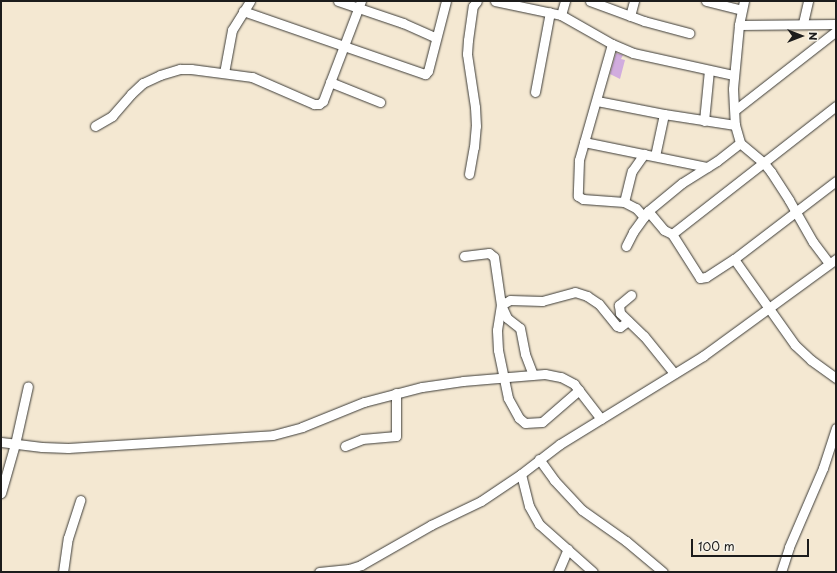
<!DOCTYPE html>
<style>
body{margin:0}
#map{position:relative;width:837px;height:573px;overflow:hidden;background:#f4e8d2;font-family:"Playpen Sans",sans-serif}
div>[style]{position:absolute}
.building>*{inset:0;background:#d1acde}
.roads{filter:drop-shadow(0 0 1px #3c3b37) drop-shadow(0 0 1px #3c3b37)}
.minor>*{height:9px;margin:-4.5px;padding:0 4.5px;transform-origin:4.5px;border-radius:4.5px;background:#fff}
span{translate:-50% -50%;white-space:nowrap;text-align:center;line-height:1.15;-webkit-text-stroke:3px #f7f3e8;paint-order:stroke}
.frame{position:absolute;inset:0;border:2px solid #1c1c1c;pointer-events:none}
.north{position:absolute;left:781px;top:16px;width:40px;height:40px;-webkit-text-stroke:3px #f7f3e8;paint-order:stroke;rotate:90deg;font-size:11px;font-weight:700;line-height:16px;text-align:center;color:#1c1c1c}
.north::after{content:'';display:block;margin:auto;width:14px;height:18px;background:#1c1c1c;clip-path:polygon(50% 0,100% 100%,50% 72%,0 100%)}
.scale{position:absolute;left:691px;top:539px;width:118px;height:18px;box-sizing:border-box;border:2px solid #1c1c1c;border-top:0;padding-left:5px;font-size:12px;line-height:14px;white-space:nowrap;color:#1c1c1c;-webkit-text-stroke:3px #f7f3e8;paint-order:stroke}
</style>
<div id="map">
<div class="building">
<div style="clip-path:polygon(616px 53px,623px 55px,621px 59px,625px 60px,620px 79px,610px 74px)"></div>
</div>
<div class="roads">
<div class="minor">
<div style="left:338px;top:1px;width:69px;rotate:18.7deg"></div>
<div style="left:403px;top:23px;width:36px;rotate:24deg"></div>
<div style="left:495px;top:1px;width:67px;rotate:12deg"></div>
<div style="left:561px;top:15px;width:59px;rotate:29.6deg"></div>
<div style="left:612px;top:44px;width:23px;rotate:23deg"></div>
<div style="left:633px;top:53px;width:102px;rotate:12.4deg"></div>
<div style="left:590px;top:1px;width:58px;rotate:20.3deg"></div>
<div style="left:644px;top:21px;width:47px;rotate:14.9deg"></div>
<div style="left:706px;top:1px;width:36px;rotate:14deg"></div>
<div style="left:744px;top:1px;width:25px;rotate:102deg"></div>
<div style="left:739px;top:25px;width:97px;rotate:-0.6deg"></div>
<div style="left:243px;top:11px;width:193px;rotate:19.1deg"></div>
<div style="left:425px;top:74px;width:4px;rotate:-45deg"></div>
<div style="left:428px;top:71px;width:72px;rotate:-75.6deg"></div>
<div style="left:561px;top:15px;width:15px;rotate:-74deg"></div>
<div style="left:630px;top:16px;width:16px;rotate:-75deg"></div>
<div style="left:803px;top:23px;width:23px;rotate:-77deg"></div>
<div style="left:739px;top:25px;width:64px;rotate:95.4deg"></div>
<div style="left:733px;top:89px;width:36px;rotate:87deg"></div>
<div style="left:735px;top:125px;width:19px;rotate:74deg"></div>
<div style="left:740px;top:143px;width:30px;rotate:40deg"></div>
<div style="left:763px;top:162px;width:13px;rotate:51deg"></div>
<div style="left:771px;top:172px;width:33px;rotate:57deg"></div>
<div style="left:789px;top:200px;width:48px;rotate:60.3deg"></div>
<div style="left:813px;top:242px;width:26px;rotate:53deg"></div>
<div style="left:612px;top:44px;width:121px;rotate:105.9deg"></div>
<div style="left:579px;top:160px;width:36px;rotate:92deg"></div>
<div style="left:578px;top:196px;width:6px;rotate:31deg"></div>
<div style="left:583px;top:199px;width:41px;rotate:4.2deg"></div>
<div style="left:624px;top:202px;width:13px;rotate:27deg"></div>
<div style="left:636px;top:208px;width:12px;rotate:48deg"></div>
<div style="left:224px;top:73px;width:44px;rotate:-79.5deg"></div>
<div style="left:232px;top:30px;width:34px;rotate:-58deg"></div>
<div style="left:330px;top:82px;width:54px;rotate:21.8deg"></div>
<div style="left:535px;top:92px;width:81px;rotate:-79.4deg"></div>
<div style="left:597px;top:101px;width:68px;rotate:11deg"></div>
<div style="left:664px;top:114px;width:72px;rotate:8.8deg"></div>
<div style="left:735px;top:110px;width:128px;rotate:-38deg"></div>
<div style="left:704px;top:121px;width:51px;rotate:-84.4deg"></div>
<div style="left:95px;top:126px;width:20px;rotate:-30deg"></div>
<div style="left:112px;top:116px;width:29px;rotate:-49deg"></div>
<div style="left:131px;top:94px;width:16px;rotate:-43deg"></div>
<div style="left:143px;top:83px;width:19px;rotate:-25deg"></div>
<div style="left:160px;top:75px;width:21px;rotate:-17deg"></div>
<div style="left:180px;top:69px;width:11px"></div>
<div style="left:191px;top:69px;width:62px;rotate:7.5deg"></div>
<div style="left:252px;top:77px;width:68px;rotate:23.5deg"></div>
<div style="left:314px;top:104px;width:5px"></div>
<div style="left:319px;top:104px;width:5px;rotate:-37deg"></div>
<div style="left:323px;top:101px;width:107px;rotate:-69.2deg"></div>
<div style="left:584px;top:142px;width:126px;rotate:11.5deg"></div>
<div style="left:655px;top:156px;width:43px;rotate:-77.9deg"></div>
<div style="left:469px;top:174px;width:27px;rotate:-80deg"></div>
<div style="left:474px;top:147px;width:21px;rotate:-85deg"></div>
<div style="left:476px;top:126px;width:19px;rotate:-93deg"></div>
<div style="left:475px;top:107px;width:54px;rotate:-98.6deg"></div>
<div style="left:467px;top:54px;width:14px;rotate:-86deg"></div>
<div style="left:468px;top:40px;width:34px;rotate:-82deg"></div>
<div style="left:473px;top:6px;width:6px;rotate:-51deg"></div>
<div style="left:836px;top:181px;width:128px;rotate:142.6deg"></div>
<div style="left:734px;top:259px;width:105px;rotate:54.7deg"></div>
<div style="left:795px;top:345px;width:22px;rotate:43deg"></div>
<div style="left:811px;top:360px;width:31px;rotate:36deg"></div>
<div style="left:624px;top:202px;width:32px;rotate:-76deg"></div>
<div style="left:632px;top:171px;width:21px;rotate:-55deg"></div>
<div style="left:648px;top:211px;width:25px;rotate:50deg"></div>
<div style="left:664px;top:230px;width:9px;rotate:27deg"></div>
<div style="left:672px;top:234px;width:52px;rotate:57.5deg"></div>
<div style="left:700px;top:278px;width:6px;rotate:-9deg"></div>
<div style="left:706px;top:277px;width:33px;rotate:-33deg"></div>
<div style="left:672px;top:234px;width:208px;rotate:-38deg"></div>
<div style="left:626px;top:246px;width:16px;rotate:-63deg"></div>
<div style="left:633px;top:232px;width:26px;rotate:-54deg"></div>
<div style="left:648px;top:211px;width:44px;rotate:-39.5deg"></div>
<div style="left:682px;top:183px;width:41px;rotate:-32.2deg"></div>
<div style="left:717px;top:161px;width:29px;rotate:-38deg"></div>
<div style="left:464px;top:256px;width:25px;rotate:-7deg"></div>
<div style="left:489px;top:253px;width:6px;rotate:39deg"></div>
<div style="left:494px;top:257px;width:49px;rotate:81.7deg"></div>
<div style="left:501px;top:305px;width:14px;rotate:65deg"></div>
<div style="left:507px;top:318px;width:16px;rotate:38deg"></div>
<div style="left:520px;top:328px;width:26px;rotate:79deg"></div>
<div style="left:525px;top:354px;width:22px;rotate:69deg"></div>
<div style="left:631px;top:295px;width:16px;rotate:140deg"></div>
<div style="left:619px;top:305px;width:8px;rotate:83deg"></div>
<div style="left:620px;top:313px;width:33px;rotate:44deg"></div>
<div style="left:644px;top:336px;width:48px;rotate:51deg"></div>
<div style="left:579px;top:390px;width:49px;rotate:139.1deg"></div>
<div style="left:542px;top:422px;width:17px;rotate:177deg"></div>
<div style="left:525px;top:423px;width:8px;rotate:-140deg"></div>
<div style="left:519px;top:418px;width:23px;rotate:-119deg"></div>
<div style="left:508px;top:398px;width:49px;rotate:-101.8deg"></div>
<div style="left:498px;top:350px;width:20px;rotate:-93deg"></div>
<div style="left:497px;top:330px;width:25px;rotate:-81deg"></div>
<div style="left:501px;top:305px;width:10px;rotate:-29deg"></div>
<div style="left:510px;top:300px;width:32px;rotate:2deg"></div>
<div style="left:542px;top:301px;width:34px;rotate:-15deg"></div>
<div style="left:575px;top:292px;width:13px;rotate:18deg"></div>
<div style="left:587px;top:296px;width:14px;rotate:34deg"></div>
<div style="left:599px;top:304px;width:28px;rotate:51deg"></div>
<div style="left:617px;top:326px;width:3px;rotate:18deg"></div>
<div style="left:620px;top:327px;width:10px;rotate:-37deg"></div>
<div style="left:1px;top:442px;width:41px;rotate:7deg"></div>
<div style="left:42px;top:447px;width:26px;rotate:2deg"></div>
<div style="left:68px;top:448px;width:205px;rotate:-3.6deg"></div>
<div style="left:273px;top:435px;width:30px;rotate:-15deg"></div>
<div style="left:302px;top:427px;width:67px;rotate:-22deg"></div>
<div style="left:364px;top:402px;width:60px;rotate:-14.5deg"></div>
<div style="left:422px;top:387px;width:41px;rotate:-8.3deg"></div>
<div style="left:463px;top:381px;width:82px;rotate:-4.9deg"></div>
<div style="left:545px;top:374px;width:16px;rotate:11deg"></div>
<div style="left:561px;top:377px;width:15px;rotate:28deg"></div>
<div style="left:574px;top:384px;width:44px;rotate:52.4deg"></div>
<div style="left:345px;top:446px;width:18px;rotate:-22deg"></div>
<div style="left:362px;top:439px;width:34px;rotate:-5deg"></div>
<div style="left:396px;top:436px;width:43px;rotate:-90deg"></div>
<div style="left:539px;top:459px;width:26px;rotate:54deg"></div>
<div style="left:554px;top:480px;width:41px;rotate:47deg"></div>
<div style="left:582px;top:510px;width:54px;rotate:35.2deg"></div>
<div style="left:626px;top:541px;width:48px;rotate:40deg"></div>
<div style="left:521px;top:474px;width:33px;rotate:76deg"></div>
<div style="left:529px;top:506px;width:21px;rotate:61deg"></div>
<div style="left:539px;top:524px;width:72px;rotate:41.6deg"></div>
<div style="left:1px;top:493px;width:51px;rotate:-74.1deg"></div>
<div style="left:15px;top:444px;width:59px;rotate:-77.4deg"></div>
<div style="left:63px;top:572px;width:34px;rotate:-82deg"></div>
<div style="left:68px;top:538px;width:40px;rotate:-72deg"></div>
<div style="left:319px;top:572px;width:30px;rotate:-6deg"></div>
<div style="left:349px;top:569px;width:13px;rotate:-18deg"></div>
<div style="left:361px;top:565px;width:81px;rotate:-29.7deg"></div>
<div style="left:431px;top:525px;width:55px;rotate:-25.6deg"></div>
<div style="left:481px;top:501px;width:48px;rotate:-34deg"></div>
<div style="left:521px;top:474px;width:49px;rotate:-37.6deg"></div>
<div style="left:560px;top:444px;width:168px;rotate:-31.6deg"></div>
<div style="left:703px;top:356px;width:165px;rotate:-36.1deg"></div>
<div style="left:558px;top:572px;width:25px;rotate:-67deg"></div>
<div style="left:781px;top:572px;width:26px;rotate:-72deg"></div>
<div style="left:789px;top:547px;width:86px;rotate:-66.7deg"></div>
<div style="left:823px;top:468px;width:42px;rotate:-72deg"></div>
</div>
</div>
<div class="frame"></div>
<div class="north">N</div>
<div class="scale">100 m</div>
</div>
